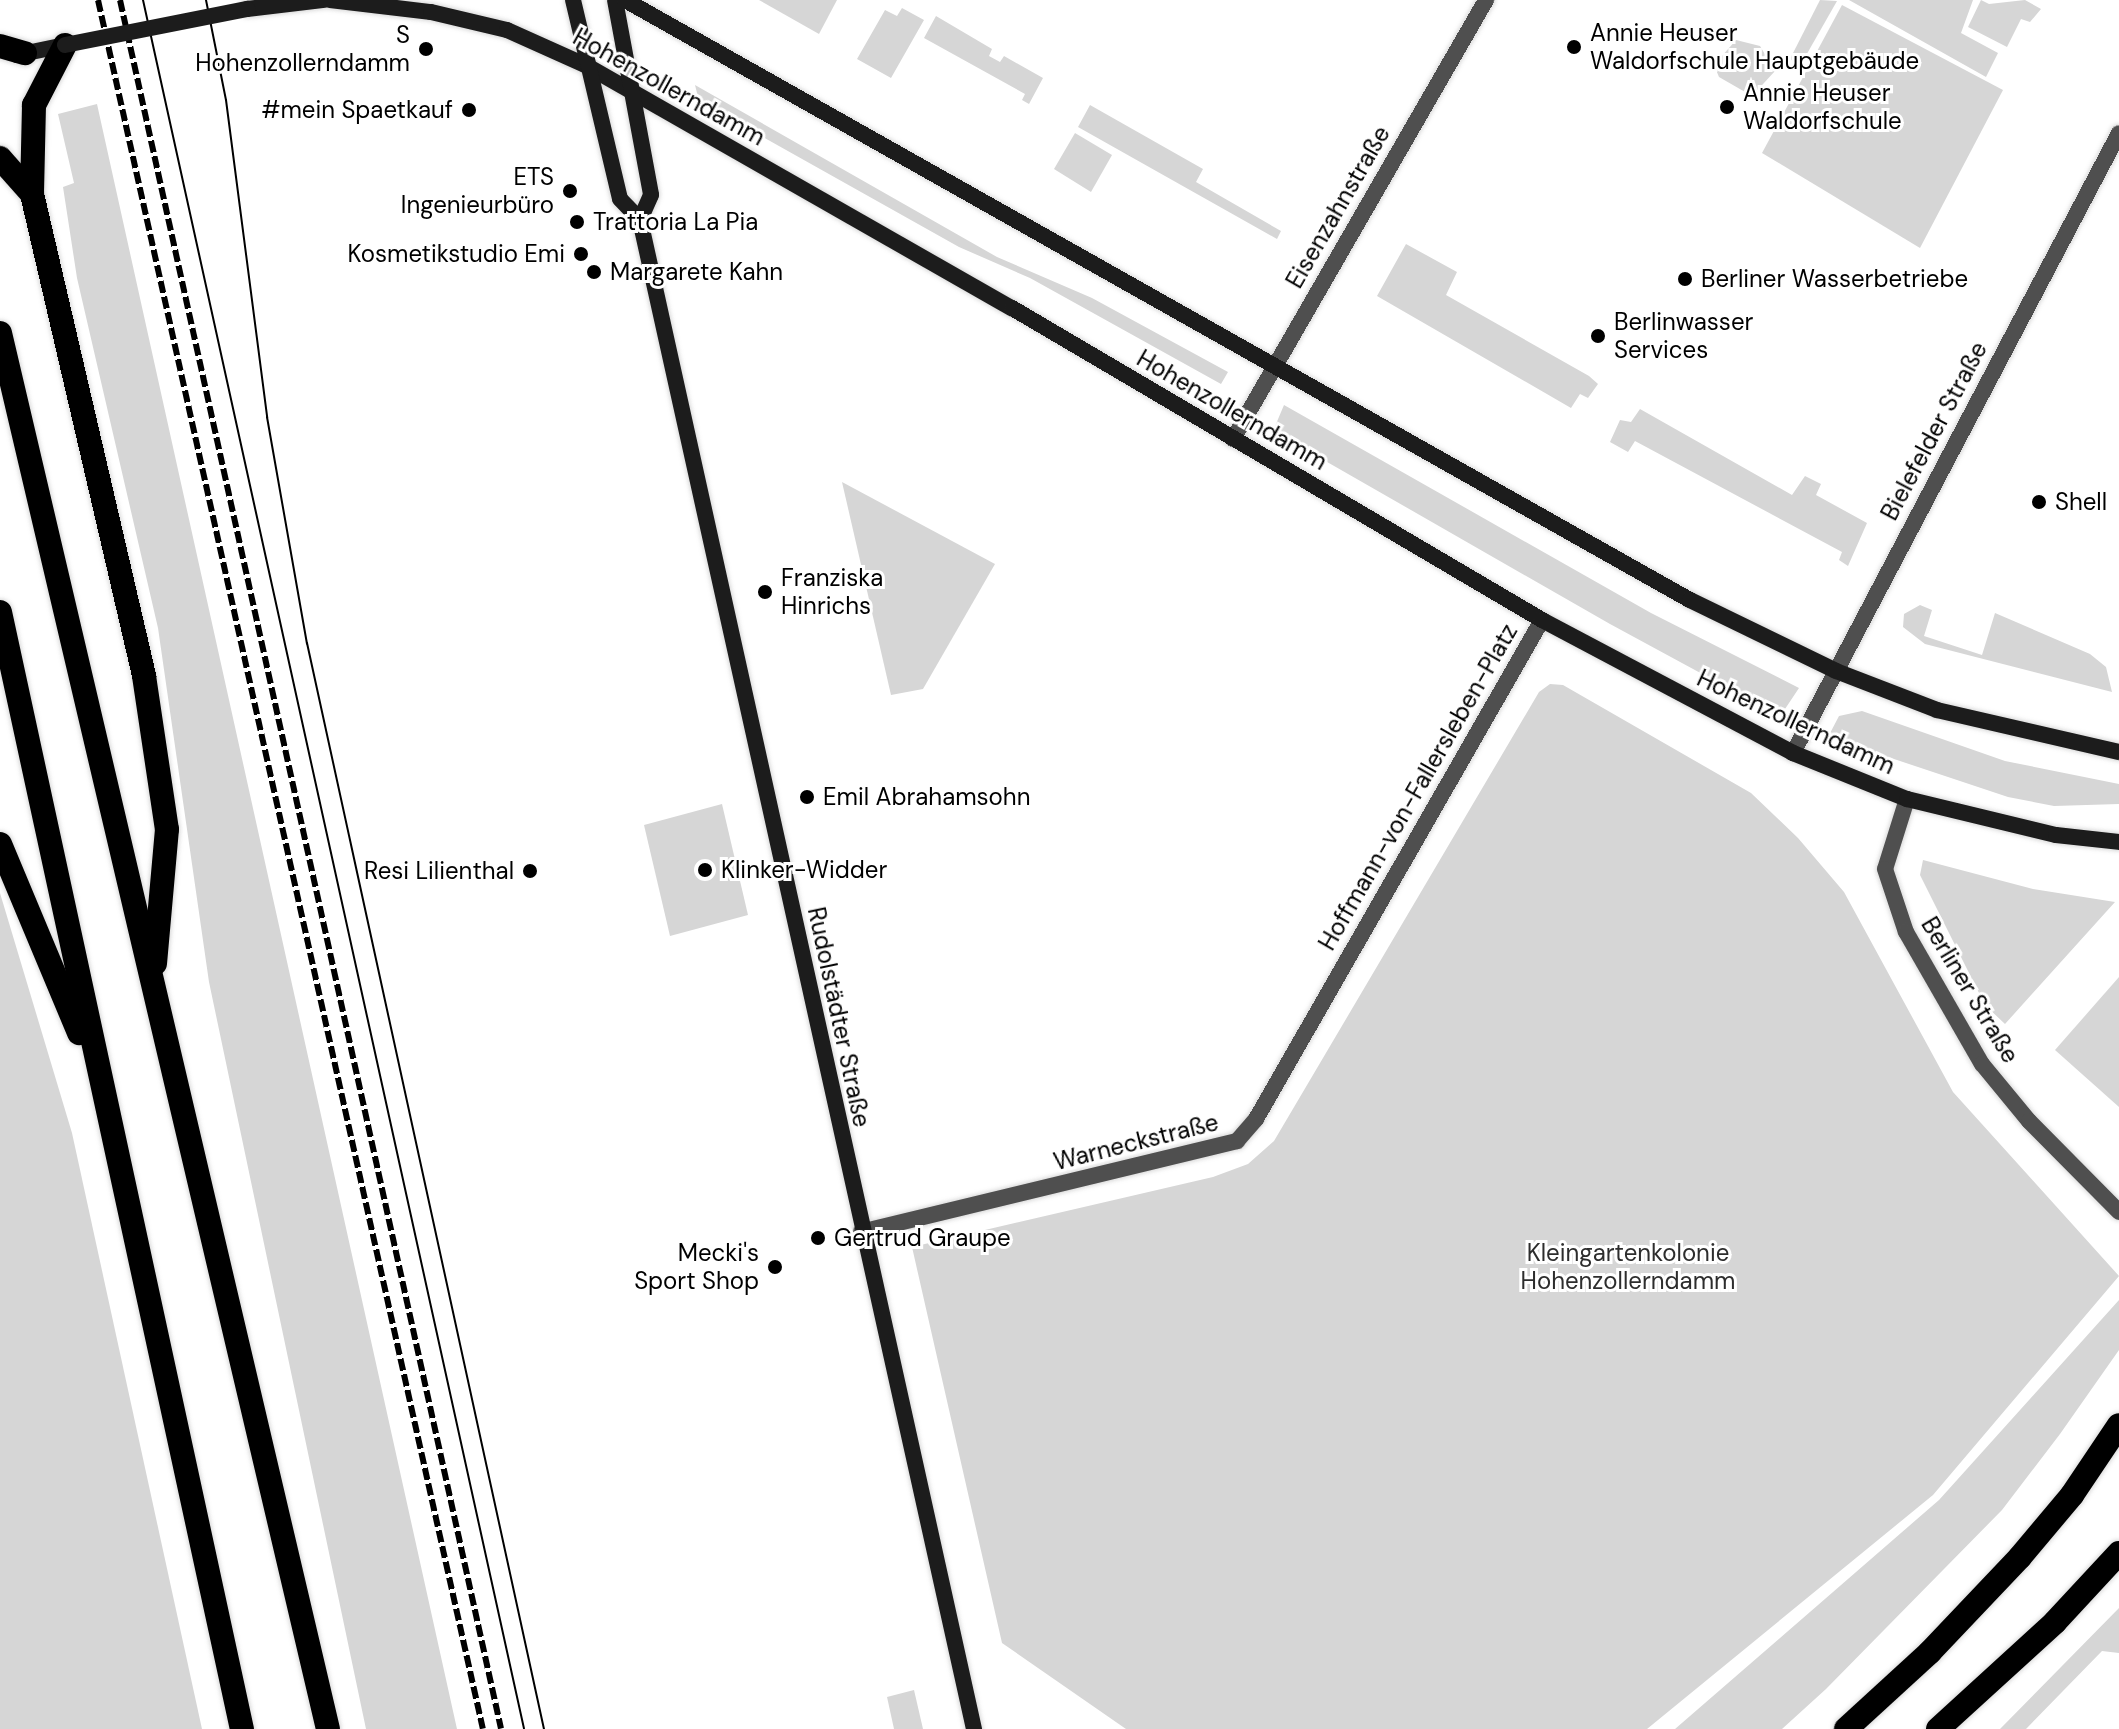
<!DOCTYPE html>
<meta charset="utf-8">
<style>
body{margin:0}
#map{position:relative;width:2119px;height:1729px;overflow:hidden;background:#fff;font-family:"DM Sans",sans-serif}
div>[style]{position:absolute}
.green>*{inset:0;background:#d6d6d6}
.roads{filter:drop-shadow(0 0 2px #dbdbdb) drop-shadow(0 0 2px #dbdbdb)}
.street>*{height:16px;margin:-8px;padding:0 8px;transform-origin:8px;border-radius:8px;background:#4f4f4f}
.secondary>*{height:16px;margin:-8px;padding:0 8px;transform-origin:8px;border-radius:8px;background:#1c1c1c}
.highway>*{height:24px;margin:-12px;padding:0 12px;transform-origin:12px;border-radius:12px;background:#000}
.tram>*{height:2px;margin:-1px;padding:0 1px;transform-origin:1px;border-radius:1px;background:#000}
.rail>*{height:6px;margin-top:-3px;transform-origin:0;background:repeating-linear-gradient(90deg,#000 0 12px,transparent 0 16px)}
.secondary-bridge>*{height:16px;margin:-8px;padding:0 8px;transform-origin:8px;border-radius:8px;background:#1c1c1c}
.dots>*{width:22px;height:22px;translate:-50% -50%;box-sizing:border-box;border:4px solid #fff;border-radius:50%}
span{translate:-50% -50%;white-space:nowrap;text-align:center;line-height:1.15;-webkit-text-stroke:6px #fff;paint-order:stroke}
.poi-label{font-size:24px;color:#000}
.left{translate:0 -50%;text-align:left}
.right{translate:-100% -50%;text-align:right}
.street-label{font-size:24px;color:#000}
.park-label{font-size:24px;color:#2d2d2d}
</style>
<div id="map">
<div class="green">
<div style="clip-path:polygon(759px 0,837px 0,819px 34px)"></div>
<div style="clip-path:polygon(1820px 0,1837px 1px,1800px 66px,1790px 59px)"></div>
<div style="clip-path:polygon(1849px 0,1973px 0,1961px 33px,1998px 53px,1986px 77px)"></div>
<div style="clip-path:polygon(1981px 0,1989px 4px,2025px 0,2041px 9px,2030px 22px,2021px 19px,2007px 47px,1968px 27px)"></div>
<div style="clip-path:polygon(1842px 5px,2003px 90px,1920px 248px,1762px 153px)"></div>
<div style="clip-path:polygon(902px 8px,924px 20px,891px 78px,857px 59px,885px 10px,897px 16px)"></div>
<div style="clip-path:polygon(936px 16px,992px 49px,989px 56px,1000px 62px,1004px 56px,1043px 78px,1029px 104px,1022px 100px,1025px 94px,924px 38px)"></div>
<div style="clip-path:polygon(1736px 40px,1760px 46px,1775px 71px,1752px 96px,1719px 77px,1714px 65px)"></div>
<div style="clip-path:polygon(695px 85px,997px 257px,1092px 298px,1228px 372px,1221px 384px,1030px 278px,959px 247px,699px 101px)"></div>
<div style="clip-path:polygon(97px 104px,457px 1729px,366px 1729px,209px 982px,158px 628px,77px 278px,63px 187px,74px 183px,58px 114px)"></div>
<div style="clip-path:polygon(1090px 105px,1203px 169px,1196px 182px,1281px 231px,1277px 239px,1078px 127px)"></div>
<div style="clip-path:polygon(1075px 133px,1112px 155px,1091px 192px,1054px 169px)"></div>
<div style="clip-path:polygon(1406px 244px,1457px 272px,1446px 295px,1589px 376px,1598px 384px,1588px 398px,1580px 394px,1571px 408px,1377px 296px)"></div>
<div style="clip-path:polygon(1284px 405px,1651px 613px,1799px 688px,1785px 709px,1765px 708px,1610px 624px,1273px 431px)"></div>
<div style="clip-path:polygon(1640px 409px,1792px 495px,1805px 476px,1821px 484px,1816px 495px,1867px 523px,1848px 566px,1839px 560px,1842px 552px,1635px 441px,1628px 452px,1610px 442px,1620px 420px,1631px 422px)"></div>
<div style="clip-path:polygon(842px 482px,995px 564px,923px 689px,891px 695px)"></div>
<div style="clip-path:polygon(1920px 605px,1932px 610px,1924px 636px,1982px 655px,1995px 613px,2090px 654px,2106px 667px,2112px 692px,1925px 644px,1903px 627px,1904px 614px)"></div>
<div style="clip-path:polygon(1550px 684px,1563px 685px,1751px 793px,1798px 838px,1844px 892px,1953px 1092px,2119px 1276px,1933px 1495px,1647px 1729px,1126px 1729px,1002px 1643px,912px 1247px,1213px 1177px,1248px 1164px,1274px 1141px,1539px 692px)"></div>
<div style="clip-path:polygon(1862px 711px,2005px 761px,2119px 784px,2119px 804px,2054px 806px,2008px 797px,1828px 737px,1839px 716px)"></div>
<div style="clip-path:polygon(722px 804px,748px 915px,670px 936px,644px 825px)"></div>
<div style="clip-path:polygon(1923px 860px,2033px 889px,2115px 902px,2005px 1024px,1985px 1005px,1920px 875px)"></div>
<div style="clip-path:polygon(0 893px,72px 1133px,202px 1729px,0 1729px)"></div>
<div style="clip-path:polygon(2119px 977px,2119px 1107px,2055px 1050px)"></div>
<div style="clip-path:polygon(2119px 1300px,2119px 1350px,2060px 1434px,2002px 1510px,1826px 1689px,1782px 1729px,1675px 1729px,1939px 1500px)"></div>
<div style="clip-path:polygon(2119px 1608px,2119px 1653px,2102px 1651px,2026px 1729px,2000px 1729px)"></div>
<div style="clip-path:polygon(914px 1690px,923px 1729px,894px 1729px,887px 1697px)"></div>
</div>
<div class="roads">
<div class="street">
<div style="left:1233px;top:439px;width:507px;rotate:-60.04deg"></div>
<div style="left:1793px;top:753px;width:700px;rotate:-62.26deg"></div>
<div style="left:1907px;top:799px;width:73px;rotate:107.4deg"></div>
<div style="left:1885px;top:869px;width:66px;rotate:71.6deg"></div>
<div style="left:1906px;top:932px;width:152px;rotate:60.1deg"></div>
<div style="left:1982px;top:1064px;width:74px;rotate:50.5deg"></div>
<div style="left:2029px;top:1121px;width:128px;rotate:45.3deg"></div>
<div style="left:861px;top:1232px;width:387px;rotate:-13.6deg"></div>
<div style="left:1237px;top:1141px;width:29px;rotate:-49deg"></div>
<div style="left:1256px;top:1119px;width:575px;rotate:-60.18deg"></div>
</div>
<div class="secondary">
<div style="left:330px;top:0;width:102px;rotate:6.8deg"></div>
<div style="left:431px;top:12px;width:78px;rotate:13.3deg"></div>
<div style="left:507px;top:30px;width:88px;rotate:24.2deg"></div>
<div style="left:587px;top:66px;width:489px;rotate:29.7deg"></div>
<div style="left:1012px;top:308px;width:615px;rotate:30.48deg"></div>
<div style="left:1542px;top:620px;width:284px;rotate:27.9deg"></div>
<div style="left:1793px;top:753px;width:123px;rotate:22deg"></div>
<div style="left:1907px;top:799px;width:153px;rotate:13.6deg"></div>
<div style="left:2056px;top:835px;width:63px;rotate:6.3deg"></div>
<div style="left:573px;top:0;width:204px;rotate:76.7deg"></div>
<div style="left:620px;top:199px;width:29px;rotate:46deg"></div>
<div style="left:640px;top:220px;width:1546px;rotate:77.52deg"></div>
<div style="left:615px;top:0;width:198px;rotate:79.5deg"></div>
<div style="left:651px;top:195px;width:27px;rotate:114deg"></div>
<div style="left:625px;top:0;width:1222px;rotate:29.4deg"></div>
<div style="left:1690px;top:600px;width:162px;rotate:25.9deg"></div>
<div style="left:1836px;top:671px;width:108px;rotate:21.1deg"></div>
<div style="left:1937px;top:710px;width:187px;rotate:13deg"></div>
<div style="left:247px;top:9px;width:78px;rotate:-6.7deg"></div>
<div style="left:17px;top:55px;width:49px;rotate:-11.8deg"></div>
</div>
<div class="highway">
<div style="left:65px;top:45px;width:68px;rotate:117.3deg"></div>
<div style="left:34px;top:105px;width:89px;rotate:91.3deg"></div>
<div style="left:32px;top:194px;width:495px;rotate:76.9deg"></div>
<div style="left:144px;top:676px;width:155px;rotate:81.5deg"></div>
<div style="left:167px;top:829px;width:135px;rotate:95.1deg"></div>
<div style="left:0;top:46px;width:26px;rotate:16deg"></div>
<div style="left:0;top:158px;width:48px;rotate:48.4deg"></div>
<div style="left:0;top:333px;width:1434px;rotate:76.78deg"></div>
<div style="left:0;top:612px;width:1143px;rotate:77.78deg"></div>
<div style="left:0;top:844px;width:205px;rotate:67.3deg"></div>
<div style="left:1846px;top:1729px;width:113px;rotate:-42.5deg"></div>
<div style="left:1929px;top:1653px;width:132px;rotate:-46.5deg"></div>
<div style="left:2020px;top:1557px;width:81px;rotate:-50deg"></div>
<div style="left:2072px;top:1495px;width:84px;rotate:-56.1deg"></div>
<div style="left:1938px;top:1729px;width:159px;rotate:-42.4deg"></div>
<div style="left:2055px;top:1622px;width:94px;rotate:-47.2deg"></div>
</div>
</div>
<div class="tram">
<div style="left:143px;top:0;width:1770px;rotate:77.57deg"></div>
<div style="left:206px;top:0;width:102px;rotate:78.7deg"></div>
<div style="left:226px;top:100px;width:320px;rotate:82.6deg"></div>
<div style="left:267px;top:417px;width:230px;rotate:80deg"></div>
<div style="left:307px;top:643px;width:1112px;rotate:77.69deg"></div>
</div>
<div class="rail">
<div style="left:98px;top:0;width:1771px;rotate:77.45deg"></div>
<div style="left:120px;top:0;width:1770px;rotate:77.57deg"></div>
</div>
<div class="secondary-bridge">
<div style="left:65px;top:45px;width:186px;rotate:-11.2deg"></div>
</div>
<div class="dots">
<div style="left:1574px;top:47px;background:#000"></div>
<div style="left:426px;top:49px;background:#000"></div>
<div style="left:1727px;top:107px;background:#000"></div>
<div style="left:469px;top:110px;background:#000"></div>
<div style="left:570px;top:191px;background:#000"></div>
<div style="left:577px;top:222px;background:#000"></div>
<div style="left:581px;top:254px;background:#000"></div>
<div style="left:594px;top:272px;background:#000"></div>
<div style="left:1685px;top:279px;background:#000"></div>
<div style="left:1598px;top:336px;background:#000"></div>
<div style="left:2039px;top:502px;background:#000"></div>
<div style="left:765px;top:592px;background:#000"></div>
<div style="left:807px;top:797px;background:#000"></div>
<div style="left:705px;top:870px;background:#000"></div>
<div style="left:530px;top:871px;background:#000"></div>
<div style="left:818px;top:1238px;background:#000"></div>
<div style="left:775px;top:1267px;background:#000"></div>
</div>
<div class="poi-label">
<span class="left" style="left:1590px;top:47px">Annie Heuser<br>Waldorfschule Hauptgebäude</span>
<span class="right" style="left:410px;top:49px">S<br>Hohenzollerndamm</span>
<span class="left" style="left:1743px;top:107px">Annie Heuser<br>Waldorfschule</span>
<span class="right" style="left:453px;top:110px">#mein Spaetkauf</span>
<span class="right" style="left:554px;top:191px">ETS<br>Ingenieurbüro</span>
<span class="left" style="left:593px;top:222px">Trattoria La Pia</span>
<span class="right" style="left:565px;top:254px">Kosmetikstudio Emi</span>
<span class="left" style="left:610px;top:272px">Margarete Kahn</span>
<span class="left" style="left:1701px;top:279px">Berliner Wasserbetriebe</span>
<span class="left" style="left:1614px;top:336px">Berlinwasser<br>Services</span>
<span class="left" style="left:2055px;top:502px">Shell</span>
<span class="left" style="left:781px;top:592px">Franziska<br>Hinrichs</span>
<span class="left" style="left:823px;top:797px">Emil Abrahamsohn</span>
<span class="left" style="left:721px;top:870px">Klinker-Widder</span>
<span class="right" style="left:514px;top:871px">Resi Lilienthal</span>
<span class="left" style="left:834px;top:1238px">Gertrud Graupe</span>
<span class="right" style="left:759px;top:1267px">Mecki's<br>Sport Shop</span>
</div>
<div class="street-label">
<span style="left:669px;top:87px;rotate:29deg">Hohenzollerndamm</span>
<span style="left:1338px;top:207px;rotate:-60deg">Eisenzahnstraße</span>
<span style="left:1232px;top:410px;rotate:30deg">Hohenzollerndamm</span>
<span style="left:1934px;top:431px;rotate:-62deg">Bielefelder Straße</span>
<span style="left:1796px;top:722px;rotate:25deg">Hohenzollerndamm</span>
<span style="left:1418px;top:787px;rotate:-60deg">Hoffmann-von-Fallersleben-Platz</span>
<span style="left:1970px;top:990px;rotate:59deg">Berliner Straße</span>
<span style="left:839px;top:1017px;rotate:78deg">Rudolstädter Straße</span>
<span style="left:1136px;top:1142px;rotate:-14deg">Warneckstraße</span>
</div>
<div class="park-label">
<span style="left:1628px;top:1267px">Kleingartenkolonie<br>Hohenzollerndamm</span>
</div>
</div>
